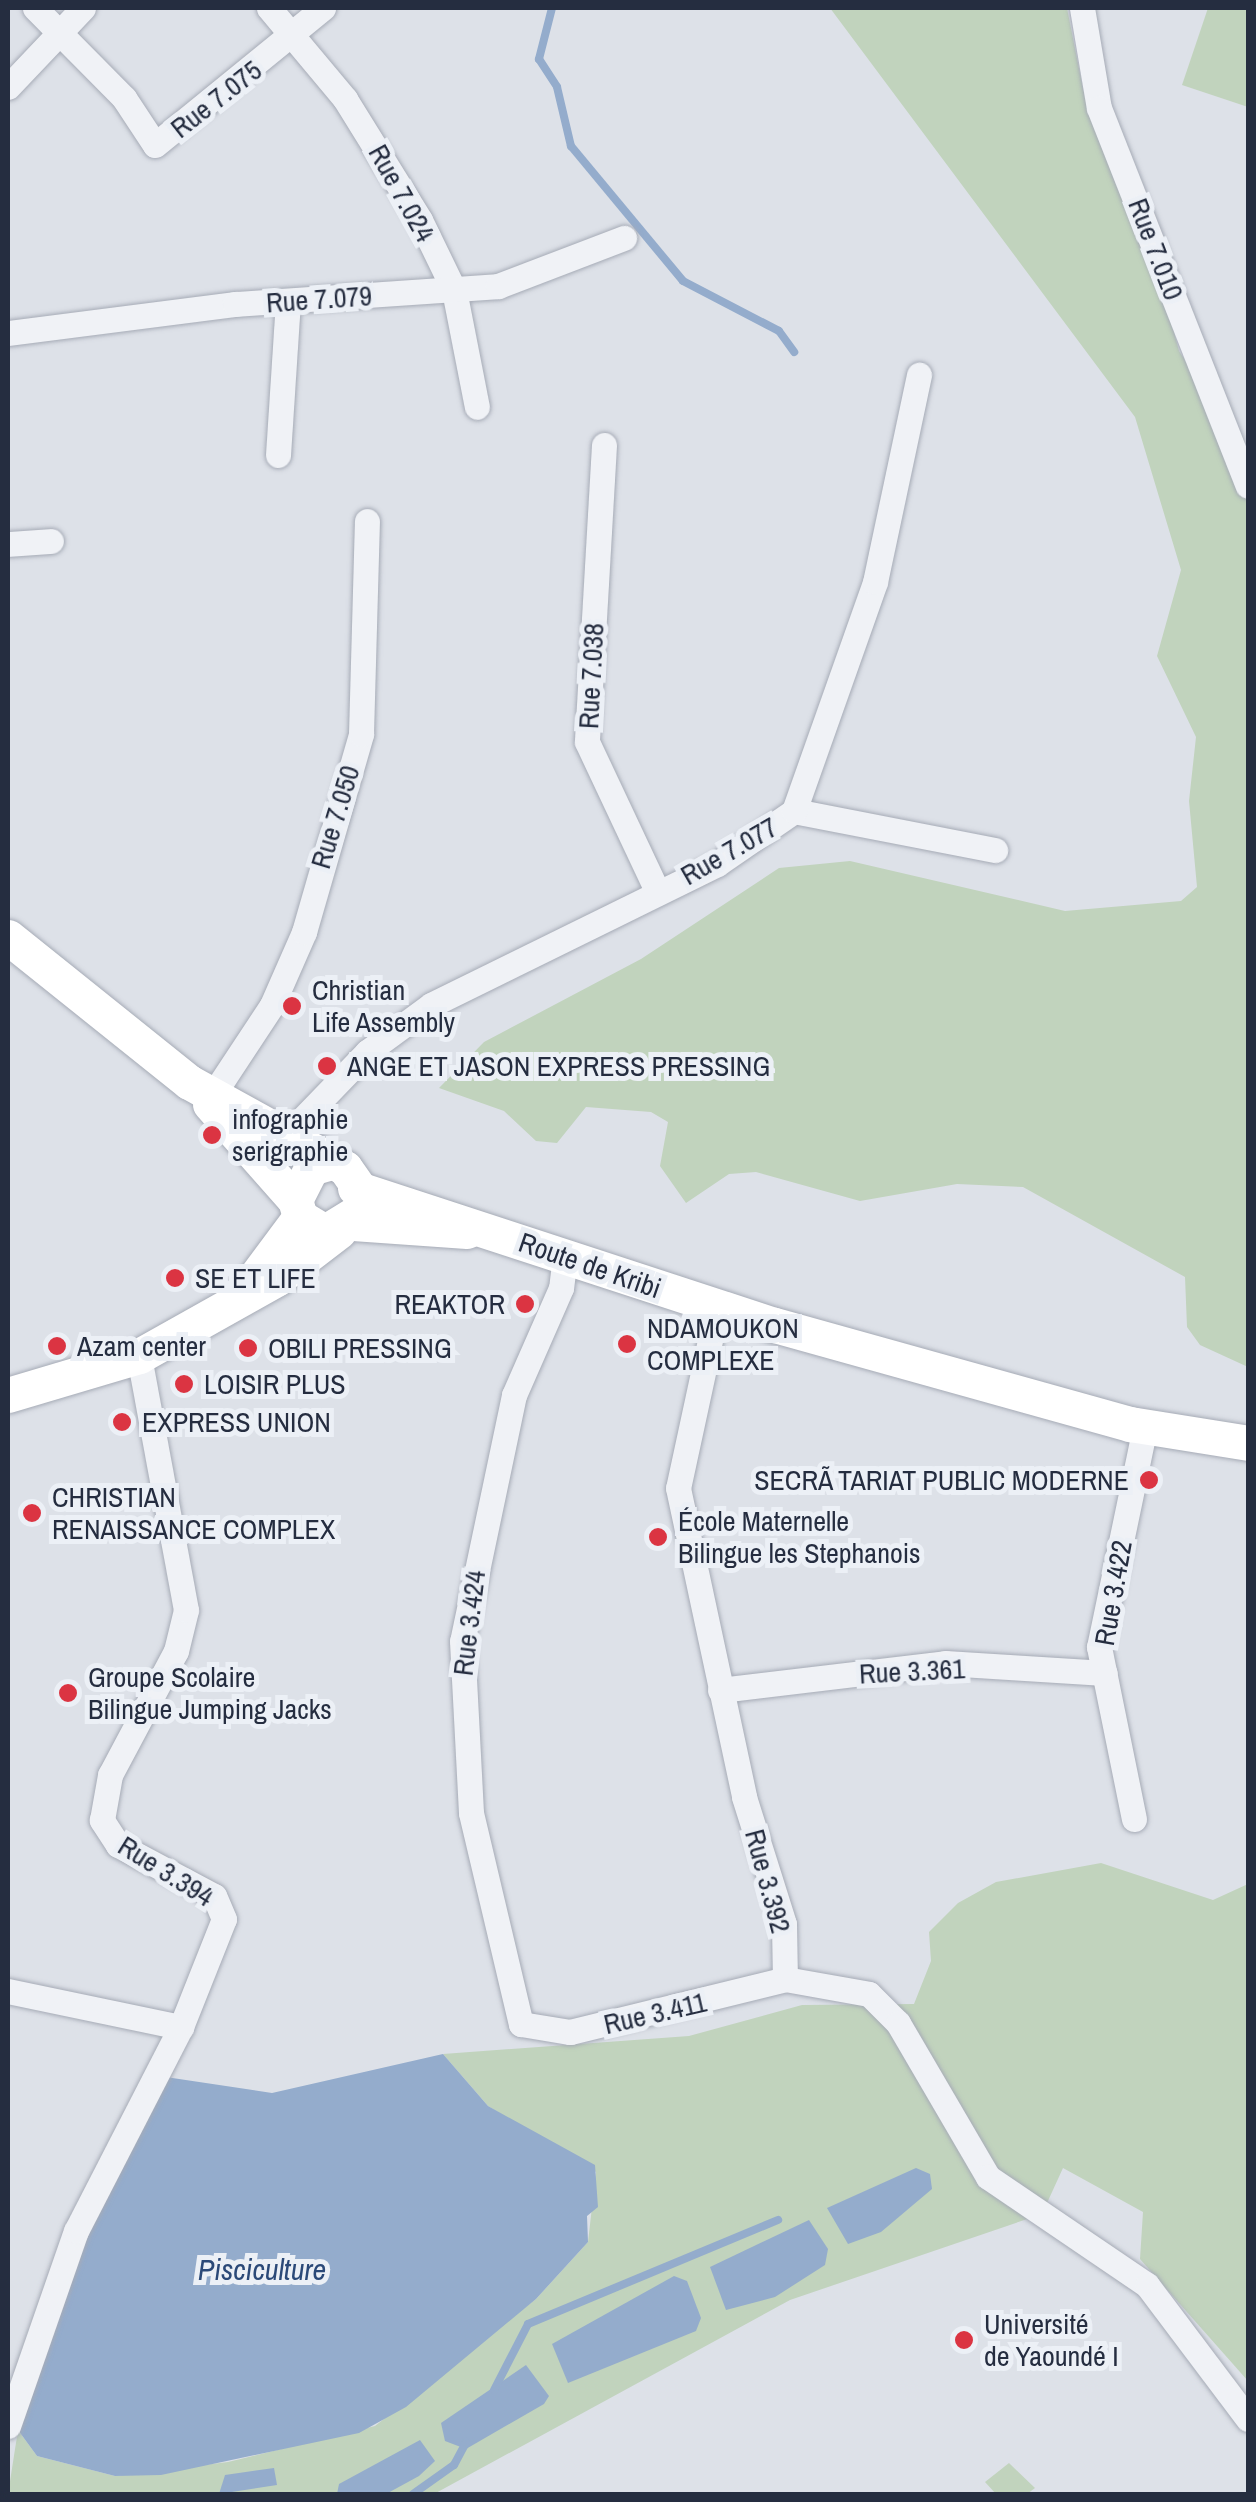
<!DOCTYPE html>
<meta charset="utf-8">
<style>
body{margin:0}
#map{position:relative;width:1256px;height:2502px;overflow:hidden;background:#dde1e8;font-family:"Archivo Narrow",sans-serif}
div>[style]{position:absolute}
.green>*{inset:0;background:#c1d3bd}
.water>*{inset:0;background:#94accc}
.stream>*{height:8px;margin:-4px;padding:0 4px;transform-origin:4px;border-radius:4px;background:#94accc}
.roads{filter:drop-shadow(0 0 2px #a6abb6) drop-shadow(0 0 2px #a6abb6)}
.minor>*{height:25px;margin:-12.5px;padding:0 12.5px;transform-origin:12.5px;border-radius:12.5px;background:#f0f2f6}
.secondary>*{height:35px;margin:-17.5px;padding:0 17.5px;transform-origin:17.5px;border-radius:17.5px;background:#fff}
.dots>*{width:28px;height:28px;translate:-50% -50%;box-sizing:border-box;border:5px solid #ecf0f6;border-radius:50%}
span{translate:-50% -50%;white-space:nowrap;text-align:center;line-height:1.15;-webkit-text-stroke:10px #ecf0f6;paint-order:stroke}
.street-label{font-size:28px;color:#252d40}
.poi-label{font-size:28px;color:#252d40}
.left{translate:0 -50%;text-align:left}
.right{translate:-100% -50%;text-align:right}
.water-label{font-size:30px;color:#2b4978;font-style:italic}
.frame{position:absolute;inset:0;border:10px solid #252d40;pointer-events:none}
</style>
<div id="map">
<div class="green">
<div style="clip-path:polygon(830px 8px,1067px 8px,1083px 89px,1156px 263px,1179px 351px,1248px 455px,1248px 1367px,1200px 1345px,1187px 1327px,1185px 1277px,1023px 1187px,957px 1184px,860px 1201px,756px 1172px,729px 1174px,686px 1203px,660px 1166px,668px 1122px,651px 1112px,586px 1107px,557px 1143px,536px 1141px,504px 1111px,439px 1088px,484px 1042px,641px 959px,779px 868px,850px 861px,1065px 911px,1181px 901px,1197px 887px,1189px 801px,1196px 737px,1157px 656px,1181px 570px,1135px 417px)"></div>
<div style="clip-path:polygon(1208px 8px,1248px 8px,1248px 107px,1182px 85px)"></div>
<div style="clip-path:polygon(1101px 1863px,1213px 1900px,1248px 1884px,1248px 2381px,1140px 2259px,1143px 2212px,1063px 2168px,1042px 2214px,790px 2300px,434px 2494px,8px 2494px,18px 2430px,37px 2456px,115px 2476px,228px 2462px,375px 2426px,536px 2299px,588px 2242px,596px 2172px,488px 2106px,443px 2054px,689px 2036px,802px 2005px,914px 2004px,931px 1961px,929px 1932px,958px 1903px,996px 1882px)"></div>
<div style="clip-path:polygon(1009px 2463px,1035px 2488px,1027px 2494px,996px 2494px,985px 2482px)"></div>
</div>
<div class="water">
<div style="clip-path:polygon(443px 2054px,488px 2106px,595px 2165px,598px 2207px,587px 2216px,588px 2242px,536px 2299px,406px 2407px,359px 2433px,161px 2475px,115px 2476px,37px 2456px,18px 2430px,61px 2282px,159px 2076px,272px 2093px)"></div>
<div style="clip-path:polygon(916px 2168px,930px 2174px,932px 2189px,881px 2232px,848px 2244px,827px 2208px)"></div>
<div style="clip-path:polygon(809px 2220px,828px 2249px,825px 2265px,775px 2297px,726px 2310px,710px 2267px)"></div>
<div style="clip-path:polygon(674px 2276px,687px 2281px,701px 2318px,696px 2331px,568px 2383px,552px 2344px)"></div>
<div style="clip-path:polygon(526px 2365px,549px 2396px,544px 2404px,466px 2449px,445px 2441px,441px 2423px)"></div>
<div style="clip-path:polygon(420px 2440px,435px 2461px,419px 2476px,386px 2494px,337px 2494px,339px 2484px)"></div>
<div style="clip-path:polygon(274px 2468px,277px 2485px,219px 2494px,225px 2475px)"></div>
</div>
<div class="stream">
<div style="left:552px;top:8px;width:53px;rotate:104.3deg"></div>
<div style="left:539px;top:59px;width:33px;rotate:57deg"></div>
<div style="left:557px;top:87px;width:61px;rotate:76.7deg"></div>
<div style="left:571px;top:146px;width:175px;rotate:50.3deg"></div>
<div style="left:683px;top:281px;width:108px;rotate:27.5deg"></div>
<div style="left:779px;top:331px;width:26px;rotate:54deg"></div>
<div style="left:494px;top:2390px;width:74px;rotate:-62.7deg"></div>
<div style="left:528px;top:2324px;width:271px;rotate:-22.6deg"></div>
<div style="left:413px;top:2494px;width:50px;rotate:-35.3deg"></div>
<div style="left:454px;top:2465px;width:26px;rotate:-62deg"></div>
</div>
<div class="roads">
<div class="minor">
<div style="left:35px;top:8px;width:127px;rotate:45.3deg"></div>
<div style="left:124px;top:98px;width:56px;rotate:56.6deg"></div>
<div style="left:155px;top:145px;width:217px;rotate:-39.2deg"></div>
<div style="left:269px;top:8px;width:119px;rotate:50.1deg"></div>
<div style="left:345px;top:99px;width:142px;rotate:58.2deg"></div>
<div style="left:420px;top:220px;width:78px;rotate:64.1deg"></div>
<div style="left:454px;top:290px;width:119px;rotate:78.9deg"></div>
<div style="left:1082px;top:8px;width:101px;rotate:80.4deg"></div>
<div style="left:1099px;top:108px;width:406px;rotate:68.5deg"></div>
<div style="left:8px;top:87px;width:109px;rotate:-46.5deg"></div>
<div style="left:8px;top:333px;width:229px;rotate:-7.3deg"></div>
<div style="left:235px;top:304px;width:264px;rotate:-3.9deg"></div>
<div style="left:498px;top:286px;width:135px;rotate:-20.9deg"></div>
<div style="left:604px;top:445px;width:297px;rotate:93.3deg"></div>
<div style="left:587px;top:742px;width:165px;rotate:64.8deg"></div>
<div style="left:278px;top:455px;width:154px;rotate:-86.3deg"></div>
<div style="left:8px;top:544px;width:43px;rotate:-4deg"></div>
<div style="left:794px;top:811px;width:205px;rotate:11deg"></div>
<div style="left:216px;top:1090px;width:102px;rotate:-56.6deg"></div>
<div style="left:272px;top:1005px;width:80px;rotate:-66.3deg"></div>
<div style="left:304px;top:932px;width:206px;rotate:-73.9deg"></div>
<div style="left:361px;top:734px;width:213px;rotate:-88.4deg"></div>
<div style="left:286px;top:1136px;width:117px;rotate:-46deg"></div>
<div style="left:367px;top:1052px;width:79px;rotate:-36.3deg"></div>
<div style="left:431px;top:1005px;width:319px;rotate:-26.2deg"></div>
<div style="left:717px;top:864px;width:93px;rotate:-34.5deg"></div>
<div style="left:794px;top:811px;width:243px;rotate:-70.5deg"></div>
<div style="left:875px;top:582px;width:212px;rotate:-78deg"></div>
<div style="left:565px;top:1256px;width:32px;rotate:97deg"></div>
<div style="left:561px;top:1288px;width:117px;rotate:113.7deg"></div>
<div style="left:514px;top:1395px;width:251px;rotate:101.9deg"></div>
<div style="left:462px;top:1641px;width:172px;rotate:87deg"></div>
<div style="left:471px;top:1813px;width:217px;rotate:76.7deg"></div>
<div style="left:521px;top:2024px;width:50px;rotate:9.3deg"></div>
<div style="left:570px;top:2032px;width:221px;rotate:-13.8deg"></div>
<div style="left:717px;top:1308px;width:184px;rotate:102.2deg"></div>
<div style="left:678px;top:1488px;width:316px;rotate:77.9deg"></div>
<div style="left:744px;top:1797px;width:133px;rotate:72.5deg"></div>
<div style="left:784px;top:1924px;width:55px;rotate:89deg"></div>
<div style="left:785px;top:1979px;width:85px;rotate:10.1deg"></div>
<div style="left:869px;top:1994px;width:41px;rotate:45deg"></div>
<div style="left:898px;top:2023px;width:178px;rotate:59.7deg"></div>
<div style="left:988px;top:2177px;width:192px;rotate:34.2deg"></div>
<div style="left:1147px;top:2285px;width:168px;rotate:53deg"></div>
<div style="left:720px;top:1690px;width:227px;rotate:-6.8deg"></div>
<div style="left:945px;top:1663px;width:160px;rotate:3.6deg"></div>
<div style="left:1134px;top:1819px;width:176px;rotate:-101.5deg"></div>
<div style="left:1099px;top:1647px;width:226px;rotate:-78.2deg"></div>
<div style="left:8px;top:1991px;width:177px;rotate:11.8deg"></div>
<div style="left:8px;top:2426px;width:207px;rotate:-70.8deg"></div>
<div style="left:76px;top:2231px;width:229px;rotate:-62.8deg"></div>
<div style="left:181px;top:2027px;width:116px;rotate:-68.3deg"></div>
<div style="left:224px;top:1919px;width:25px;rotate:-113deg"></div>
<div style="left:214px;top:1896px;width:109px;rotate:-152deg"></div>
<div style="left:118px;top:1845px;width:30px;rotate:-123deg"></div>
<div style="left:102px;top:1820px;width:46px;rotate:-79.9deg"></div>
<div style="left:110px;top:1775px;width:140px;rotate:-62deg"></div>
<div style="left:176px;top:1651px;width:42px;rotate:-76.3deg"></div>
<div style="left:186px;top:1610px;width:258px;rotate:-100.5deg"></div>
</div>
<div class="secondary">
<div style="left:8px;top:937px;width:232px;rotate:38.7deg"></div>
<div style="left:189px;top:1082px;width:178px;rotate:28.9deg"></div>
<div style="left:345px;top:1168px;width:32px;rotate:55deg"></div>
<div style="left:363px;top:1194px;width:16px;rotate:97deg"></div>
<div style="left:361px;top:1210px;width:42px;rotate:148.6deg"></div>
<div style="left:325px;top:1232px;width:29px;rotate:-149deg"></div>
<div style="left:300px;top:1217px;width:18px;rotate:-106deg"></div>
<div style="left:295px;top:1200px;width:36px;rotate:-63deg"></div>
<div style="left:311px;top:1168px;width:18px;rotate:-16deg"></div>
<div style="left:210px;top:1104px;width:128px;rotate:48.5deg"></div>
<div style="left:355px;top:1188px;width:442px;rotate:18.1deg"></div>
<div style="left:775px;top:1325px;width:369px;rotate:15.6deg"></div>
<div style="left:1130px;top:1424px;width:120px;rotate:9.1deg"></div>
<div style="left:353px;top:1223px;width:114px;rotate:4deg"></div>
<div style="left:242px;top:1295px;width:97px;rotate:-53.4deg"></div>
<div style="left:8px;top:1395px;width:137px;rotate:-16.6deg"></div>
<div style="left:139px;top:1356px;width:159px;rotate:-29.3deg"></div>
<div style="left:278px;top:1278px;width:77px;rotate:-37.6deg"></div>
</div>
</div>
<div class="dots">
<div style="left:292px;top:1006px;background:#db3442"></div>
<div style="left:327px;top:1066px;background:#db3442"></div>
<div style="left:212px;top:1135px;background:#db3442"></div>
<div style="left:175px;top:1278px;background:#db3442"></div>
<div style="left:525px;top:1304px;background:#db3442"></div>
<div style="left:627px;top:1344px;background:#db3442"></div>
<div style="left:57px;top:1346px;background:#db3442"></div>
<div style="left:248px;top:1348px;background:#db3442"></div>
<div style="left:184px;top:1384px;background:#db3442"></div>
<div style="left:122px;top:1422px;background:#db3442"></div>
<div style="left:1149px;top:1480px;background:#db3442"></div>
<div style="left:32px;top:1513px;background:#db3442"></div>
<div style="left:658px;top:1537px;background:#db3442"></div>
<div style="left:68px;top:1693px;background:#db3442"></div>
<div style="left:964px;top:2340px;background:#db3442"></div>
</div>
<div class="street-label">
<span style="left:216px;top:99px;rotate:-38deg">Rue 7.075</span>
<span style="left:402px;top:193px;rotate:61deg">Rue 7.024</span>
<span style="left:1156px;top:249px;rotate:69deg">Rue 7.010</span>
<span style="left:319px;top:299px;rotate:-4deg">Rue 7.079</span>
<span style="left:591px;top:676px;rotate:-87deg">Rue 7.038</span>
<span style="left:335px;top:817px;rotate:-73deg">Rue 7.050</span>
<span style="left:729px;top:851px;rotate:-30deg">Rue 7.077</span>
<span style="left:590px;top:1265px;rotate:19deg">Route de Kribi</span>
<span style="left:1113px;top:1593px;rotate:-80deg">Rue 3.422</span>
<span style="left:469px;top:1623px;rotate:-83deg">Rue 3.424</span>
<span style="left:912px;top:1671px;rotate:-3deg">Rue 3.361</span>
<span style="left:166px;top:1871px;rotate:32deg">Rue 3.394</span>
<span style="left:768px;top:1881px;rotate:75deg">Rue 3.392</span>
<span style="left:655px;top:2013px;rotate:-13deg">Rue 3.411</span>
</div>
<div class="poi-label">
<span class="left" style="left:312px;top:1006px">Christian<br>Life Assembly</span>
<span class="left" style="left:347px;top:1066px">ANGE ET JASON EXPRESS PRESSING</span>
<span class="left" style="left:232px;top:1135px">infographie<br>serigraphie</span>
<span class="left" style="left:195px;top:1278px">SE ET LIFE</span>
<span class="right" style="left:505px;top:1304px">REAKTOR</span>
<span class="left" style="left:647px;top:1344px">NDAMOUKON<br>COMPLEXE</span>
<span class="left" style="left:77px;top:1346px">Azam center</span>
<span class="left" style="left:268px;top:1348px">OBILI PRESSING</span>
<span class="left" style="left:204px;top:1384px">LOISIR PLUS</span>
<span class="left" style="left:142px;top:1422px">EXPRESS UNION</span>
<span class="right" style="left:1129px;top:1480px">SECRÃ TARIAT PUBLIC MODERNE</span>
<span class="left" style="left:52px;top:1513px">CHRISTIAN<br>RENAISSANCE COMPLEX</span>
<span class="left" style="left:678px;top:1537px">École Maternelle<br>Bilingue les Stephanois</span>
<span class="left" style="left:88px;top:1693px">Groupe Scolaire<br>Bilingue Jumping Jacks</span>
<span class="left" style="left:984px;top:2340px">Université<br>de Yaoundé I</span>
</div>
<div class="water-label">
<span style="left:262px;top:2269px">Pisciculture</span>
</div>
<div class="frame"></div>
</div>
